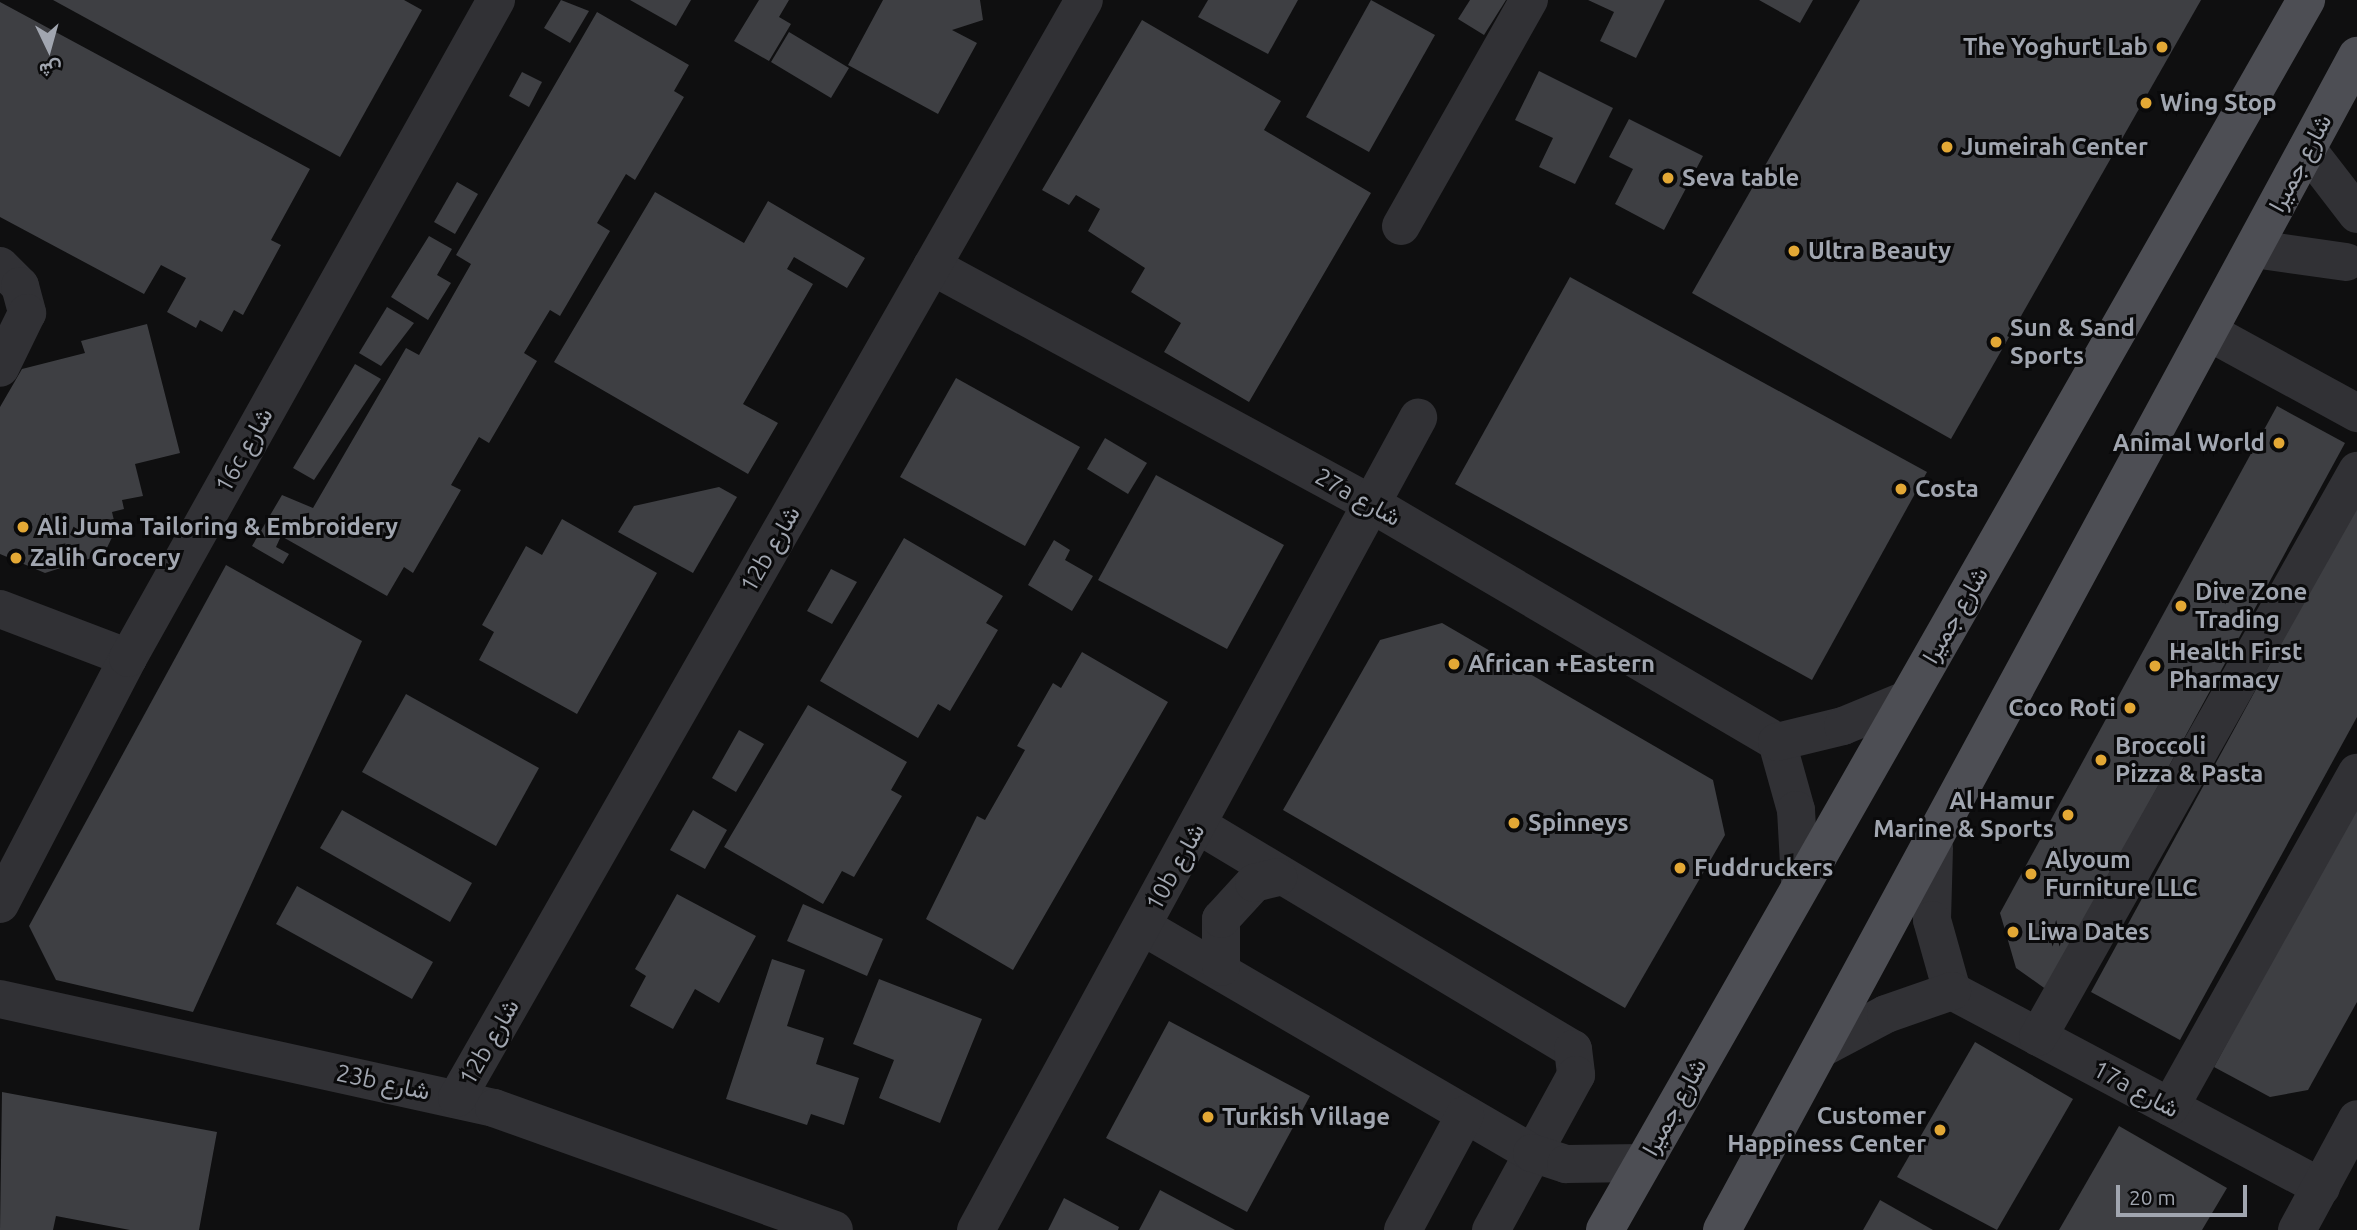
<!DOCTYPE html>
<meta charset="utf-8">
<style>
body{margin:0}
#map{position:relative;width:2357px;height:1230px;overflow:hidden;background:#0f0f10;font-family:Ubuntu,Vazirmatn,sans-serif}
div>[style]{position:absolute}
.building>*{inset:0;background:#3e3f43}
.minor>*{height:38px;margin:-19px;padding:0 19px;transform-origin:19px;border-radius:19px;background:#313135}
.major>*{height:38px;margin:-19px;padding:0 19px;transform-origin:19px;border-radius:19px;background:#4d4e54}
.dots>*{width:19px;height:19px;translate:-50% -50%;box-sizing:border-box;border:4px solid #0a0a0b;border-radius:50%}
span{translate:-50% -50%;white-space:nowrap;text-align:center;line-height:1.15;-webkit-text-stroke:6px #0a0a0b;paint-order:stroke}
.poi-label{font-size:24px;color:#a1a6b0;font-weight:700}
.right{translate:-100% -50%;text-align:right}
.left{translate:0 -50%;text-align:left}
.street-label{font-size:24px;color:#a1a6b0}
.north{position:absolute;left:14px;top:14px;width:70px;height:70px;-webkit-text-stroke:5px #0a0a0b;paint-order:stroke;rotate:175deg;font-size:19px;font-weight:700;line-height:28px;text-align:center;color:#a1a6b0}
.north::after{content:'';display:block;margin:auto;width:24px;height:32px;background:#a1a6b0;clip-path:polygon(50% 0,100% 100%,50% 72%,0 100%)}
.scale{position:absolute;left:2116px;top:1185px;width:131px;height:32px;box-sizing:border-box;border:4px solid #a1a6b0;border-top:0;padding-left:9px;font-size:21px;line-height:24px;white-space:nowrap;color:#a1a6b0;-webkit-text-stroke:5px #0a0a0b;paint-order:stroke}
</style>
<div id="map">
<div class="building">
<div style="clip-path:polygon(53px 0,404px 0,422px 10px,340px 157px)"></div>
<div style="clip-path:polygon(561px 0,589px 11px,570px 43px,544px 28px)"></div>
<div style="clip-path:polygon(630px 0,691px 0,676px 26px)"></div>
<div style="clip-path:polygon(759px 0,789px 0,779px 17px,791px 24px,769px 61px,734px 41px)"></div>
<div style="clip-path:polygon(883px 0,980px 0,983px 20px,952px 30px,977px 43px,938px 114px,848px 65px)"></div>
<div style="clip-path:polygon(1208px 0,1298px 0,1268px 54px,1198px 17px)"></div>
<div style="clip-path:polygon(1371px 0,1435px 35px,1369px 152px,1306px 117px)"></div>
<div style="clip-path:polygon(1470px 0,1506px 0,1484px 35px,1458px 19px)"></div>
<div style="clip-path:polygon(1588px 0,1665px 0,1636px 58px,1600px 41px,1614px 12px)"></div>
<div style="clip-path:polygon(1759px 0,1813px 0,1800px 23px)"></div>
<div style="clip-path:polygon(1860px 0,2201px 0,1951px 439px,1692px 293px)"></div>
<div style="clip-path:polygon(0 2px,310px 169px,271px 240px,281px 245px,243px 315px,234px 310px,222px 332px,200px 320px,196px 328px,167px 312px,186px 278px,161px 265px,144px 294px,0 217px)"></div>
<div style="clip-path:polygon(597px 12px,689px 65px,674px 91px,684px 97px,635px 180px,626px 174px,597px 223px,610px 231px,560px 316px,550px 310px,524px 353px,537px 361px,489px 443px,479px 437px,451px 485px,461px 490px,413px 573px,404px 567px,387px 596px,281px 536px,276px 547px,289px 554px,283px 564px,252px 546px,282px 495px,313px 508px,406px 348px,419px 355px,471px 264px,456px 255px)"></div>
<div style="clip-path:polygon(1142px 20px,1281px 101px,1264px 130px,1371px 193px,1249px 402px,1164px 352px,1181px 323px,1131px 292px,1145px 268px,1088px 231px,1100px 209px,1076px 195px,1069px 205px,1042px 190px)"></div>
<div style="clip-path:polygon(789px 32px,849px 68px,831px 98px,771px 62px)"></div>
<div style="clip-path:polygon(1539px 71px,1613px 108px,1575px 184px,1539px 167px,1553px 138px,1515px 120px)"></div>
<div style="clip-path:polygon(522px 72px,542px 82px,529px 107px,509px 96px)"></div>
<div style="clip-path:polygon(1629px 119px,1703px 156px,1664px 230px,1615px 204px,1633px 169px,1609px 157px)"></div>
<div style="clip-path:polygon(457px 182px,478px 194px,455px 234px,434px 222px)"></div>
<div style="clip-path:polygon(655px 192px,744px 243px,768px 201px,865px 258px,847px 288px,794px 257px,787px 269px,813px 284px,743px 404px,778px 423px,748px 474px,554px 362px)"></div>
<div style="clip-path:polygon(429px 236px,452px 249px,437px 275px,451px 283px,428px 320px,391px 297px)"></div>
<div style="clip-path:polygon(1570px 277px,1927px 472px,1812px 680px,1455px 484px)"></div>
<div style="clip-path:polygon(387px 307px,414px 323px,381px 366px,359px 353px)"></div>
<div style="clip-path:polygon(147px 324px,180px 453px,135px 464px,143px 496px,122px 500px,124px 509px,112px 512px,116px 529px,104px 554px,45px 573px,0 554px,0 407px,22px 369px,85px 353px,81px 341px)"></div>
<div style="clip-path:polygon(355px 364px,381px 379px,314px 480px,293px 468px)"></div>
<div style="clip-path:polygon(956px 378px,1080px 447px,1025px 546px,900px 477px)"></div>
<div style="clip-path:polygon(2277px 406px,2345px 443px,2047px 990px,2016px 968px,2000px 913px)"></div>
<div style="clip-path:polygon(1105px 438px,1147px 463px,1128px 494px,1087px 469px)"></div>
<div style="clip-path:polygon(1156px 475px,1284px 545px,1227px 649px,1098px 580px)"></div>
<div style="clip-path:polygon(719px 487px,737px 497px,693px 573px,618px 532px,634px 506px)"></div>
<div style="clip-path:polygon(2357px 504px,2357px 717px,2180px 1040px,2091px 992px)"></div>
<div style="clip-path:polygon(562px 519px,657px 573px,577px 714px,479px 660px,494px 632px,482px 625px,526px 546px,542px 555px)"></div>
<div style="clip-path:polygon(904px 538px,1003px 596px,986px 623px,998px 630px,950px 711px,938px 704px,918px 738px,820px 681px)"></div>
<div style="clip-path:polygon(1054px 540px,1070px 550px,1065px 560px,1093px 576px,1072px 611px,1028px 585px)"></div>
<div style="clip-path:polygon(226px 565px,362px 641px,193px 1012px,56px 980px,29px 926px)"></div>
<div style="clip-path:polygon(831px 569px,857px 582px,832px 624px,807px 611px)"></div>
<div style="clip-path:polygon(1442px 623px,1713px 780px,1725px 835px,1625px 1008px,1283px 810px,1380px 640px)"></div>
<div style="clip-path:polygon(1082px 652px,1168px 702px,1013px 970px,926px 919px,977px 816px,985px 820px,1025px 750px,1017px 746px,1053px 683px,1061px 688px)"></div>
<div style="clip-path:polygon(406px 694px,539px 768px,496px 846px,362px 772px)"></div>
<div style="clip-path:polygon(808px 705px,907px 762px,891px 790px,902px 796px,854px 877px,842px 871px,823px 904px,724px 847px)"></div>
<div style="clip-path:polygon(739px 730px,764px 744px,736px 792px,712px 778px)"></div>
<div style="clip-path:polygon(2357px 800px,2357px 1002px,2308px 1090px,2270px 1097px,2214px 1067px)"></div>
<div style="clip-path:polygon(342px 810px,472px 883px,450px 922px,320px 848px)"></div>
<div style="clip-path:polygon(693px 810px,727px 830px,705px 869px,670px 850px)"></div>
<div style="clip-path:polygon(297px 886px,433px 962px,412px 999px,276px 924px)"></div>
<div style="clip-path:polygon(677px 894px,756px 936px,719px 1003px,695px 989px,673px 1029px,630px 1006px,646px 976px,635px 969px)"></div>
<div style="clip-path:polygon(803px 904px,883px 939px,867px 976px,787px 941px)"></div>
<div style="clip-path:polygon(772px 959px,805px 970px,787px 1026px,824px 1038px,816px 1064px,859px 1078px,844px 1125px,811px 1114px,807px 1125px,726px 1099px)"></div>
<div style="clip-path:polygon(879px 979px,982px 1019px,940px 1123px,879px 1098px,894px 1060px,853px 1044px)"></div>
<div style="clip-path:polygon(1169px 1021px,1310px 1096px,1247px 1212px,1106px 1138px)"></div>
<div style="clip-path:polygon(1975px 1042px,2073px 1099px,1997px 1230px,1897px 1177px)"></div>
<div style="clip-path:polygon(2px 1092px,217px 1132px,199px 1230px,130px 1230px,56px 1216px,53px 1230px,0 1230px)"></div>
<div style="clip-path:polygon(2119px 1126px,2227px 1188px,2202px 1230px,2059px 1230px)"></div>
<div style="clip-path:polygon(1160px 1190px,1235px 1230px,1139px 1230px)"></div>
<div style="clip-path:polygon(1064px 1198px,1119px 1227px,1118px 1230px,1048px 1230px)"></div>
<div style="clip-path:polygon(1880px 1200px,1933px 1230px,1863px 1230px)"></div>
</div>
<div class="minor">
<div style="left:2307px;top:149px;width:82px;rotate:52.4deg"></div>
<div style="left:1401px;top:226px;width:260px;rotate:-60.5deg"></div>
<div style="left:2254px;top:249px;width:93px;rotate:8deg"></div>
<div style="left:0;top:266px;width:28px;rotate:45deg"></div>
<div style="left:20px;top:286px;width:28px;rotate:75deg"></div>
<div style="left:27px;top:313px;width:61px;rotate:116.1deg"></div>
<div style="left:932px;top:266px;width:504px;rotate:28.45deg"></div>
<div style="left:1375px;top:506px;width:466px;rotate:30.4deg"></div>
<div style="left:1777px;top:742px;width:71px;rotate:74.4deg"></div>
<div style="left:1796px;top:810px;width:72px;rotate:86.8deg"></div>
<div style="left:2209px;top:332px;width:169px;rotate:28.7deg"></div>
<div style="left:0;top:609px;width:137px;rotate:20.9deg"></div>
<div style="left:1777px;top:742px;width:68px;rotate:-13.6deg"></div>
<div style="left:1843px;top:726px;width:68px;rotate:-22.4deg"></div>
<div style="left:1198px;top:825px;width:437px;rotate:30.9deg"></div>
<div style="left:1573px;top:1049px;width:26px;rotate:83deg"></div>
<div style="left:1576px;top:1075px;width:177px;rotate:118.7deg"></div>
<div style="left:1934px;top:848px;width:72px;rotate:91.6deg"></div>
<div style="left:1932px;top:920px;width:74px;rotate:74.3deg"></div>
<div style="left:1952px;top:991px;width:418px;rotate:28deg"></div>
<div style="left:0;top:904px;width:277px;rotate:-62.5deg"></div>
<div style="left:128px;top:658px;width:754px;rotate:-60.78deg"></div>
<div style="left:1142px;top:926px;width:451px;rotate:30.2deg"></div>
<div style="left:1532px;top:1153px;width:36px;rotate:18deg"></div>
<div style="left:1566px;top:1164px;width:76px;rotate:-0.8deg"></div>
<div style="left:1221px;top:967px;width:48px;rotate:-90deg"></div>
<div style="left:1221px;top:919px;width:49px;rotate:-47.5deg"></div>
<div style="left:1254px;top:883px;width:25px;rotate:-14deg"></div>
<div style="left:0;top:999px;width:506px;rotate:12.44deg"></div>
<div style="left:494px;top:1108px;width:361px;rotate:19.7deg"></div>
<div style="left:2038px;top:1037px;width:650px;rotate:-60.59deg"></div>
<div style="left:1824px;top:1047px;width:70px;rotate:-28deg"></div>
<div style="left:1886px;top:1014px;width:70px;rotate:-19.2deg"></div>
<div style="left:457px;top:1098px;width:1264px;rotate:-60.27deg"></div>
<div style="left:2170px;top:1107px;width:383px;rotate:-60.8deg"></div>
<div style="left:976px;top:1230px;width:925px;rotate:-61.44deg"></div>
<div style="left:1403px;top:1230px;width:131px;rotate:-61.7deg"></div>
<div style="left:2297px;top:1230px;width:126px;rotate:-61.6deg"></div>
</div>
<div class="major">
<div style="left:1605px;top:1230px;width:1416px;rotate:-60.32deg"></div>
<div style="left:1722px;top:1230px;width:1335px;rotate:-61.59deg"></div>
</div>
<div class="dots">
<div style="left:2162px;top:47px;background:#e3a835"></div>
<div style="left:2146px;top:103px;background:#e3a835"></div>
<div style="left:1947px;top:147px;background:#e3a835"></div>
<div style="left:1668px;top:178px;background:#e3a835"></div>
<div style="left:1794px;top:251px;background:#e3a835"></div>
<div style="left:1996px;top:342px;background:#e3a835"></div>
<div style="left:2279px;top:443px;background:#e3a835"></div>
<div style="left:1901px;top:489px;background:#e3a835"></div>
<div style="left:23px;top:527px;background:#e3a835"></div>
<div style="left:16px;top:558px;background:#e3a835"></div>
<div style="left:2181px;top:606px;background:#e3a835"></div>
<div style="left:1454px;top:664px;background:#e3a835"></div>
<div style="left:2155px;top:666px;background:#e3a835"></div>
<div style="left:2130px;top:708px;background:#e3a835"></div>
<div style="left:2101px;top:760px;background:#e3a835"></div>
<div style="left:2068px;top:815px;background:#e3a835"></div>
<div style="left:1514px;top:823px;background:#e3a835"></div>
<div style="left:1680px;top:868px;background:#e3a835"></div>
<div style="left:2031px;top:874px;background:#e3a835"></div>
<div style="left:2013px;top:932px;background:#e3a835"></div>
<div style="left:1208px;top:1117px;background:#e3a835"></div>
<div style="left:1940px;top:1130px;background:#e3a835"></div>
</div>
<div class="poi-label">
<span class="right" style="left:2148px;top:47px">The Yoghurt Lab</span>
<span class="left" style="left:2160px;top:103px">Wing Stop</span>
<span class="left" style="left:1961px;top:147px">Jumeirah Center</span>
<span class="left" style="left:1682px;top:178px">Seva table</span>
<span class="left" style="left:1808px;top:251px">Ultra Beauty</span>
<span class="left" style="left:2010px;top:342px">Sun &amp; Sand<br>Sports</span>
<span class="right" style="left:2265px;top:443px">Animal World</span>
<span class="left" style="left:1915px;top:489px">Costa</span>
<span class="left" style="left:37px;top:527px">Ali Juma Tailoring &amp; Embroidery</span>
<span class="left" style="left:30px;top:558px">Zalih Grocery</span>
<span class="left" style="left:2195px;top:606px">Dive Zone<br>Trading</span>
<span class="left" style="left:2169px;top:666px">Health First<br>Pharmacy</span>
<span class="left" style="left:1468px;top:664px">African +Eastern</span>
<span class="right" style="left:2116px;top:708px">Coco Roti</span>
<span class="left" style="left:2115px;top:760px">Broccoli<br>Pizza &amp; Pasta</span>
<span class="right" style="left:2054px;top:815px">Al Hamur<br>Marine &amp; Sports</span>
<span class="left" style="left:1528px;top:823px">Spinneys</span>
<span class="left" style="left:2045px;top:874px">Alyoum<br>Furniture LLC</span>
<span class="left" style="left:1694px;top:868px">Fuddruckers</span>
<span class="left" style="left:2027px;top:932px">Liwa Dates</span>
<span class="right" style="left:1926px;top:1130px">Customer<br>Happiness Center</span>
<span class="left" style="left:1222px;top:1117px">Turkish Village</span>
</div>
<div class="street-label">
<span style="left:2300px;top:163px;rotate:-62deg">شارع جميرا</span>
<span style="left:244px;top:450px;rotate:-61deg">16c شارع</span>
<span style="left:1358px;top:497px;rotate:29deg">27a شارع</span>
<span style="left:770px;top:549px;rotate:-60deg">12b شارع</span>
<span style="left:1955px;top:615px;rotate:-60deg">شارع جميرا</span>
<span style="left:1175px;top:867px;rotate:-61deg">10b شارع</span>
<span style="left:489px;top:1042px;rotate:-60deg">12b شارع</span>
<span style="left:383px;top:1082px;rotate:12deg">23b شارع</span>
<span style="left:2136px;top:1089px;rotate:28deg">17a شارع</span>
<span style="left:1674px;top:1107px;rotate:-61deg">شارع جميرا</span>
</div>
<div class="north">ش</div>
<div class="scale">20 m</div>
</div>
